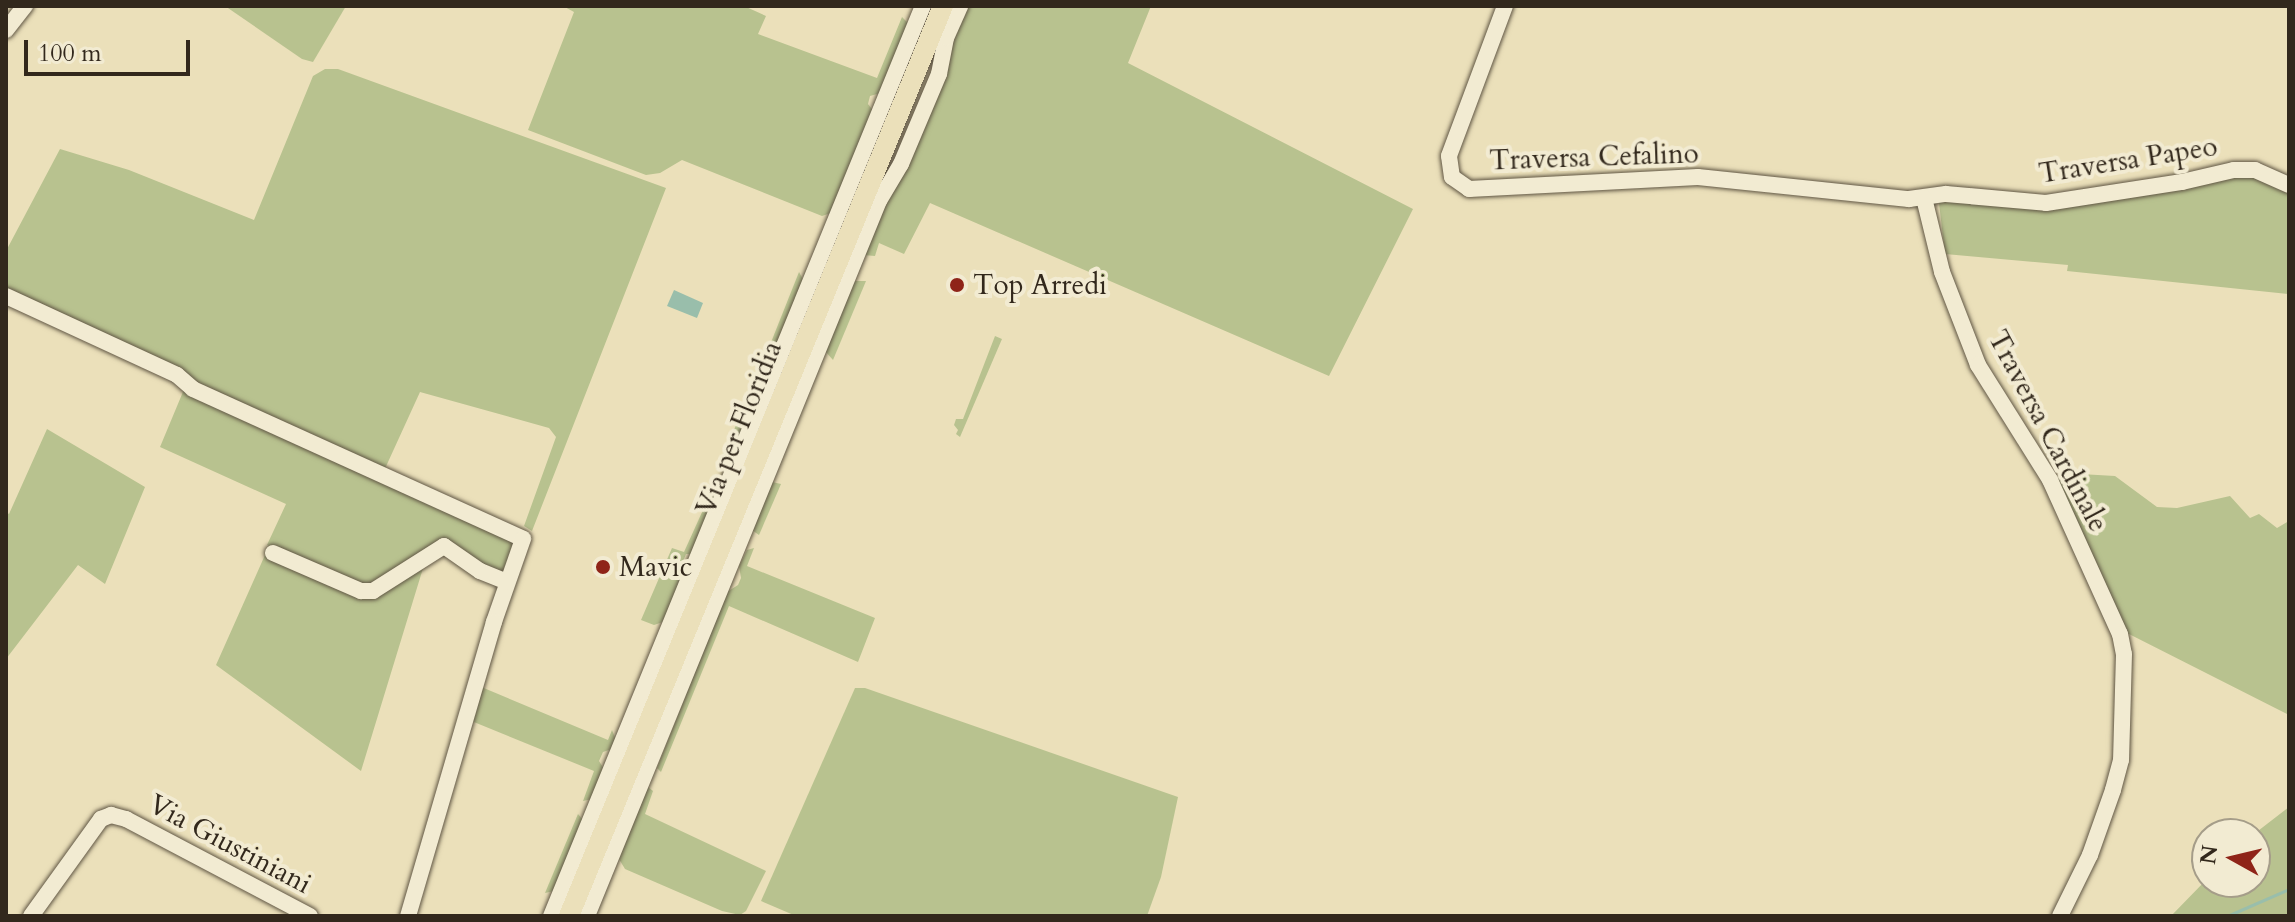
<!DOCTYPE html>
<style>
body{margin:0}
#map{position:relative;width:2295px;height:922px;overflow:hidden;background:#ebe0ba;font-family:Cardo,serif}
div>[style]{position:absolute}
.green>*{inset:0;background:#b8c28f}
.water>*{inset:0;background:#99beab}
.stream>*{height:3px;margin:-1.5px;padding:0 1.5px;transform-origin:1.5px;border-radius:1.5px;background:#99beab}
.roads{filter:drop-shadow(0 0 2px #605644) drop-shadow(0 0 2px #605644)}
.minor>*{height:16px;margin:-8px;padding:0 8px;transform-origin:8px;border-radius:8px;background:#f2ebd2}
.major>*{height:20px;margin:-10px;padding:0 10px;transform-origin:10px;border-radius:10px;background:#ebe0ba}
.dots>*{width:22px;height:22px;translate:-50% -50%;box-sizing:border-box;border:4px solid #f2ebd2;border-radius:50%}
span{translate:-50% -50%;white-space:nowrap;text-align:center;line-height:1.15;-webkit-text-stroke:8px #f2ebd2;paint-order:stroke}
.street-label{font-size:28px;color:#32281c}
.poi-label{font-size:28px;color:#32281c}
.left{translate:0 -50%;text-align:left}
.frame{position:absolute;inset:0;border:8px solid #32281c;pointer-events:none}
.north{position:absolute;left:2191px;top:818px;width:80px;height:80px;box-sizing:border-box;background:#f2ebd2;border:2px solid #a59d89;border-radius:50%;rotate:278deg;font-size:22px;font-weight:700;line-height:32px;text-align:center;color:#32281c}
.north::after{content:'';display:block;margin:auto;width:28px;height:36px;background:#8f2418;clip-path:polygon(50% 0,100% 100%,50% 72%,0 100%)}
.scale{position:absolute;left:24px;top:40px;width:166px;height:36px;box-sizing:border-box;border:4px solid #32281c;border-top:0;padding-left:10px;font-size:24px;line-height:28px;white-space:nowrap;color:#32281c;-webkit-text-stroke:6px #f2ebd2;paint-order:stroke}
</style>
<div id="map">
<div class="green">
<div style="clip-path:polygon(225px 6px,346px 6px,313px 62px,302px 59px)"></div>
<div style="clip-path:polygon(563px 6px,744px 6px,766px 16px,758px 34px,877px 78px,902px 17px,911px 26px,884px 92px,870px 96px,868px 104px,875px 113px,834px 212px,822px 216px,682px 160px,660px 173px,646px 175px,528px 130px,574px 12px)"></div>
<div style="clip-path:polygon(967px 6px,1151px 6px,1128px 63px,1413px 209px,1329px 376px,930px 203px,904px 254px,879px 243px,875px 256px,863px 255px)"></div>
<div style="clip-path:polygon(325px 69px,338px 69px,666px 188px,532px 531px,524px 526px,556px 437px,549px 428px,420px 392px,383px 473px,6px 289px,6px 251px,60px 149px,129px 170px,254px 220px,313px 76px)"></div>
<div style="clip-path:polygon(2234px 175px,2254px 175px,2289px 191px,2289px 294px,2067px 271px,2068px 265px,1945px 254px,1939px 203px,1949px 198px,2008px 206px)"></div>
<div style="clip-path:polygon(799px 272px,805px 283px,765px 381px,756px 380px)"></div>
<div style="clip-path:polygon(854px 281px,866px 281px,833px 360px,825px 351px)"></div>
<div style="clip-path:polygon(995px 336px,1002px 339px,960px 437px,956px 434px,958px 430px,954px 425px,956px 419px,963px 419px)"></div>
<div style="clip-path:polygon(185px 387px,520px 540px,506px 578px,454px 546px,381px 585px,359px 587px,267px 545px,286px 504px,160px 447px)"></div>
<div style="clip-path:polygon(752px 390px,758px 400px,729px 469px,716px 469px)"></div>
<div style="clip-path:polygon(47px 429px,145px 487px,105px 584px,78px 565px,6px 659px,6px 512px,9px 514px)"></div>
<div style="clip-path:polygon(2063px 473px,2115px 476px,2157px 507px,2177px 508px,2230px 496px,2250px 518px,2259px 514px,2277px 528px,2289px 521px,2289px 715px,2127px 633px,2056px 478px)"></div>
<div style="clip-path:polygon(712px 478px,720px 491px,694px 554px,686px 554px,677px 577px,684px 580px,666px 621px,654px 625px,641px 620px,672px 548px,684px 552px,708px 499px,704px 497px)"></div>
<div style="clip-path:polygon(772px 482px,781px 484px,759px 535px,752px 530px)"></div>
<div style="clip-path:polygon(754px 548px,747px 566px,875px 618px,858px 662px,729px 606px,661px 772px,657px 768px,727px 592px,738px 585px,741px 578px,739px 566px,747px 550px)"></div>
<div style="clip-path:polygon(265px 555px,362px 596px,424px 565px,361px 771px,216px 665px)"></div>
<div style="clip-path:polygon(479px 686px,608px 740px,612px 730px,616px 740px,612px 749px,603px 752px,599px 761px,604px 769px,592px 799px,583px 801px,594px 771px,469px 720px)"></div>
<div style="clip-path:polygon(855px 688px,865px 688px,1178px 797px,1161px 877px,1147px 916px,796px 916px,761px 901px)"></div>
<div style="clip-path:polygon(648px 787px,653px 791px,645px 814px,766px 871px,746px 911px,740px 915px,722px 911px,625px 869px,619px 859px)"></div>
<div style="clip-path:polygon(2289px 807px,2289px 913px,2284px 916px,2171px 916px,2207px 879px,2255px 882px,2254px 834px)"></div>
<div style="clip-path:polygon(578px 814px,583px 820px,554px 891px,545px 893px)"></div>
</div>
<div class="water">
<div style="clip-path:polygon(674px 290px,703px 303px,697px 318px,667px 306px)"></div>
</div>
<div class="stream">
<div style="left:2227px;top:916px;width:68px;rotate:-23.5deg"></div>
</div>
<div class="roads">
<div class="minor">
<div style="left:1505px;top:6px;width:160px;rotate:110.5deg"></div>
<div style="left:1449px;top:156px;width:21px;rotate:82deg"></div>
<div style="left:1452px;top:177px;width:21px;rotate:35deg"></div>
<div style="left:1469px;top:189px;width:229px;rotate:-3deg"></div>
<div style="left:1698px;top:177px;width:212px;rotate:6deg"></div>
<div style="left:1909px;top:199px;width:37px;rotate:-8deg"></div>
<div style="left:1946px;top:194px;width:100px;rotate:5.1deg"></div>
<div style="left:2046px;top:203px;width:138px;rotate:-8.8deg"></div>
<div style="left:2182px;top:182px;width:53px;rotate:-13deg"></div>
<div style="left:2234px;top:170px;width:21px"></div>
<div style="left:2255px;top:170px;width:37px;rotate:24deg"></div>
<div style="left:6px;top:30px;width:31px;rotate:-52deg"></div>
<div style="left:1924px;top:198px;width:76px;rotate:76.3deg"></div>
<div style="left:1942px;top:272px;width:100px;rotate:68.8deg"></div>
<div style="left:1978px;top:365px;width:136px;rotate:57.9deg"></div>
<div style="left:2050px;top:480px;width:169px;rotate:65.6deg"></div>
<div style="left:2120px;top:634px;width:20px;rotate:79deg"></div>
<div style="left:2124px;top:654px;width:106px;rotate:91.6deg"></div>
<div style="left:2121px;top:760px;width:31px;rotate:105deg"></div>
<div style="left:2113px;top:790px;width:69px;rotate:109.5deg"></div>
<div style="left:2090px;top:855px;width:68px;rotate:116.2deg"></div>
<div style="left:6px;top:296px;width:188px;rotate:24.8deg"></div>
<div style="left:177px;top:375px;width:21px;rotate:41deg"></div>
<div style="left:193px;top:389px;width:362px;rotate:24.4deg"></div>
<div style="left:523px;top:539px;width:88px;rotate:109.3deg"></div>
<div style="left:494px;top:622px;width:306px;rotate:106.3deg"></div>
<div style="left:273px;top:553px;width:96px;rotate:23.4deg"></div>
<div style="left:361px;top:591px;width:12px"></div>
<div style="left:373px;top:591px;width:84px;rotate:-32.4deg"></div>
<div style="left:444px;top:546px;width:44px;rotate:34.8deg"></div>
<div style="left:480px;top:571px;width:29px;rotate:22deg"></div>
<div style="left:31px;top:916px;width:120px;rotate:-54.2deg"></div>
<div style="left:101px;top:819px;width:11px;rotate:-22deg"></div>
<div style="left:111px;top:815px;width:16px;rotate:15deg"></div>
<div style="left:126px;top:819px;width:208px;rotate:27.8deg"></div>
<div style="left:551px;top:916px;width:983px;rotate:-67.77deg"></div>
<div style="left:587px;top:916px;width:772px;rotate:-67.79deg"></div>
<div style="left:879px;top:201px;width:43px;rotate:-59.3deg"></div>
<div style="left:901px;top:164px;width:98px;rotate:-67.1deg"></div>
<div style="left:939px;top:74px;width:37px;rotate:-79deg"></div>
<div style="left:946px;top:38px;width:35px;rotate:-66deg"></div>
</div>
<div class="major">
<div style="left:569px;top:916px;width:984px;rotate:-67.66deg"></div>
</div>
</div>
<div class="dots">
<div style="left:957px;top:285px;background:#8f2418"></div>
<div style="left:603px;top:567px;background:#8f2418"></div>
</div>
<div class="street-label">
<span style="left:1594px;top:157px;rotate:-2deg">Traversa Cefalino</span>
<span style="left:2128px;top:160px;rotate:-9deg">Traversa Papeo</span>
<span style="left:739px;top:428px;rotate:-68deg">Via per Floridia</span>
<span style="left:2048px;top:431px;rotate:62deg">Traversa Cardinale</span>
<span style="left:230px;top:844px;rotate:28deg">Via Giustiniani</span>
</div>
<div class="poi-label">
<span class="left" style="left:973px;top:285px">Top Arredi</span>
<span class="left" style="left:619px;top:567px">Mavic</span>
</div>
<div class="frame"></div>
<div class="north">N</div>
<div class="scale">100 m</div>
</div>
